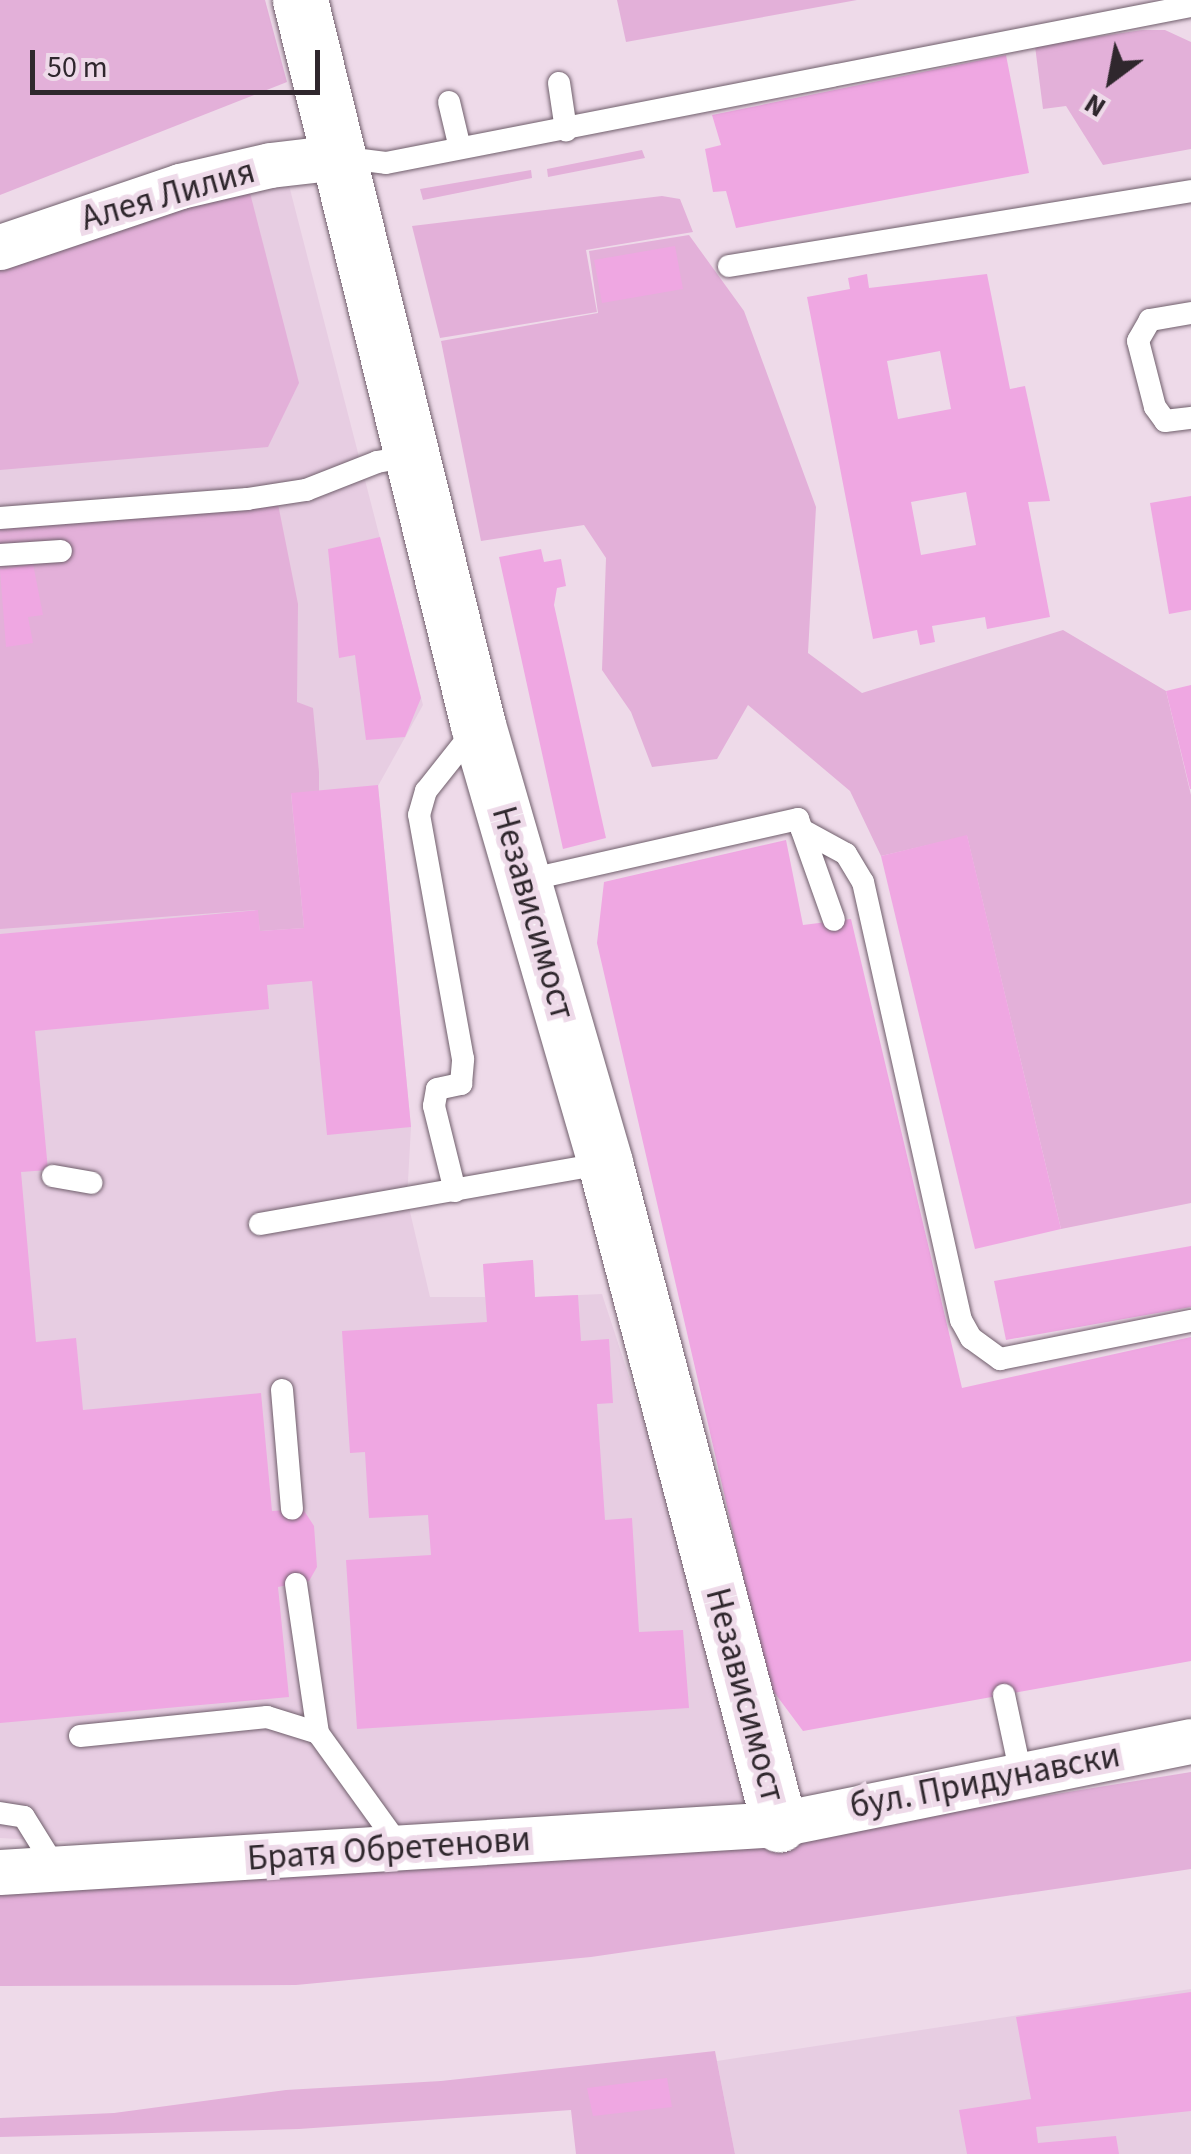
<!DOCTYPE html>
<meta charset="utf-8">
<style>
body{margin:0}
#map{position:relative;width:1191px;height:2154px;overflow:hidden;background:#eedae9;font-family:"Source Sans 3",sans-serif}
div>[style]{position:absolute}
.built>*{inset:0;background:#e7cde2}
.green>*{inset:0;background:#e3b0d9}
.building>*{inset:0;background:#efa7e2}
.roads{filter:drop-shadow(0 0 2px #705f6c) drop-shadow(0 0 2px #705f6c)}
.service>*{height:22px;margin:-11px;padding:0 11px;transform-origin:11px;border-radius:11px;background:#fff}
.minor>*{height:45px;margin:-22.5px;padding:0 22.5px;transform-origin:22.5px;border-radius:22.5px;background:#fff}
.tertiary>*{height:55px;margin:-27.5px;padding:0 27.5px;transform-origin:27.5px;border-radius:27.5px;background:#fff}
span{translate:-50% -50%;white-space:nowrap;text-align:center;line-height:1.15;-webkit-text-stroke:10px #eedae9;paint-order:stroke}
.street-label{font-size:35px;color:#2f272d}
.north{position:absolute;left:1061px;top:30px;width:100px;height:100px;-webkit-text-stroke:8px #eedae9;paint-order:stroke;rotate:212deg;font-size:28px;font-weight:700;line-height:40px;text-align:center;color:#2f272d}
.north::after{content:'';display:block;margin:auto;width:35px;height:45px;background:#2f272d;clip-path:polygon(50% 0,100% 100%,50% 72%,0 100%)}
.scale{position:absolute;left:30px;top:50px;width:290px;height:45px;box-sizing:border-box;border:5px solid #2f272d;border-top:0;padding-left:12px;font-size:30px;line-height:35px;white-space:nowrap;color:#2f272d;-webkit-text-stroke:8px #eedae9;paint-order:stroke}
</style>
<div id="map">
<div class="built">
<div style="clip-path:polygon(283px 162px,423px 705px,378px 786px,411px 1127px,407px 1199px,430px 1297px,485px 1297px,483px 1264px,533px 1260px,535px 1297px,602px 1294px,772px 1814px,214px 1849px,0 1838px,0 247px)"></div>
<div style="clip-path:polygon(1191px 1989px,1191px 2154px,735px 2154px,717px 2061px)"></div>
</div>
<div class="green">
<div style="clip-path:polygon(0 0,265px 0,287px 82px,0 195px)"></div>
<div style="clip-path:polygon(617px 0,857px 0,626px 42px)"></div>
<div style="clip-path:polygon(1142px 30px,1165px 30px,1191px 42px,1191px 149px,1103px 165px,1066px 106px,1043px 109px,1035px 46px)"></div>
<div style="clip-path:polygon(642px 150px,645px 158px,548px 177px,547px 169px)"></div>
<div style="clip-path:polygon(531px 170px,532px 178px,423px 200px,420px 189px)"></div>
<div style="clip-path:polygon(249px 189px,299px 383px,268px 447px,0 470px,0 262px)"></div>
<div style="clip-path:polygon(662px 196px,680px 199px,693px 232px,586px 250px,597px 312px,440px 338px,412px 226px)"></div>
<div style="clip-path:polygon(689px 235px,744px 311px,816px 507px,808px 653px,862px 693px,1063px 630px,1166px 691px,1191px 795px,1191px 1203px,1061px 1229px,967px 836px,881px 856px,850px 791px,748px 705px,717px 759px,652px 767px,631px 712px,602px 670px,606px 558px,584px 525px,481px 541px,441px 341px,598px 313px,589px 251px)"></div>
<div style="clip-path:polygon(276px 494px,298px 604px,297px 702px,313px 708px,319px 772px,319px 791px,291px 794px,304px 928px,260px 931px,257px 910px,0 929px,0 514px)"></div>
<div style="clip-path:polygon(1191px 1772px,1191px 1869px,591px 1957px,296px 1985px,0 1986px,0 1872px,206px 1882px,798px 1836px)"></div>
<div style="clip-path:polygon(715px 2051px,735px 2154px,576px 2154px,571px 2110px,299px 2129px,0 2137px,0 2118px,114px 2113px,286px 2090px,441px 2081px)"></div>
</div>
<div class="building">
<div style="clip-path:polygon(1006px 55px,1029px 173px,736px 228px,726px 191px,713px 192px,705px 149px,721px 145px,712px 115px)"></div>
<div style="clip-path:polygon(675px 246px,683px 289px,602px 303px,594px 260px)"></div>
<div style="clip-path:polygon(evenodd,867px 274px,869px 288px,987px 274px,1010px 389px,1025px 386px,1050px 501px,1028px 502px,1050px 617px,987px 629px,985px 617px,932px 626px,935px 642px,920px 645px,917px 630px,873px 639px,807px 297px,850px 289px,848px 278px,867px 274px,940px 351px,951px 409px,898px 419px,887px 361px,940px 351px,867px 274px,966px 492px,976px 545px,921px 555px,911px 502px,966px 492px)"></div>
<div style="clip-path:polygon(1191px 496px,1191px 610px,1169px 614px,1150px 503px)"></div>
<div style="clip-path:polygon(380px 537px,421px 698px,405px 737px,366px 740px,355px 655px,339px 658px,328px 549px)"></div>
<div style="clip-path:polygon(541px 549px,544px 562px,561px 559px,566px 586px,557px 588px,554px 605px,606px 838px,563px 849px,499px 557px)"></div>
<div style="clip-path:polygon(33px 564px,43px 615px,28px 617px,33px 643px,6px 647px,0 570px)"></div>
<div style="clip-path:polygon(1191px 685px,1191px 789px,1190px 789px,1166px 691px)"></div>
<div style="clip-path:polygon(378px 785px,411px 1127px,327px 1135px,312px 981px,267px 985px,269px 1009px,35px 1031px,48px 1170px,21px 1172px,36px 1342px,76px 1338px,83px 1410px,261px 1393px,272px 1511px,303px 1509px,314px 1526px,317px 1567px,309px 1581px,278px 1587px,289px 1697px,0 1723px,0 934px,258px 910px,260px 931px,304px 928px,291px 793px)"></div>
<div style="clip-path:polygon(967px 835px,1061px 1229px,975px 1249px,881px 856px)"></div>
<div style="clip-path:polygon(786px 840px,803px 925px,851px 919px,962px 1388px,1191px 1337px,1191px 1661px,803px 1731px,768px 1684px,597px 943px,604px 882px)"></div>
<div style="clip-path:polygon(1191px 1246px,1191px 1307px,1006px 1340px,994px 1281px)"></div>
<div style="clip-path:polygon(533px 1260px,535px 1297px,578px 1295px,581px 1341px,609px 1339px,613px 1403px,597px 1404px,605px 1520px,632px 1518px,639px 1632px,683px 1630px,689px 1708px,357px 1729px,346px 1560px,431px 1555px,428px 1515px,369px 1518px,365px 1452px,350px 1453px,342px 1331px,487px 1322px,483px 1264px)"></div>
<div style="clip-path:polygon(1191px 1992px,1191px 2111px,1036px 2127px,1038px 2143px,1116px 2136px,1119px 2154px,967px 2154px,959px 2110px,1031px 2099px,1016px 2017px)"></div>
<div style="clip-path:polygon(667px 2078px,672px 2107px,593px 2116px,587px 2088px)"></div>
</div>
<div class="roads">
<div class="service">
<div style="left:559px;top:83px;width:48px;rotate:81.5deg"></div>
<div style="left:449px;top:102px;width:47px;rotate:76.6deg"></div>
<div style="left:338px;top:157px;width:48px;rotate:7.1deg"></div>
<div style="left:386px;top:163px;width:820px;rotate:-11.04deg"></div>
<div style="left:729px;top:266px;width:468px;rotate:-9.2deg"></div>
<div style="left:1191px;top:313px;width:42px;rotate:170.3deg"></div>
<div style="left:1150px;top:320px;width:24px;rotate:120deg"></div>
<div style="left:1138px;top:341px;width:68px;rotate:75.6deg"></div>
<div style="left:1155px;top:407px;width:17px;rotate:54deg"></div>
<div style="left:1165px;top:421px;width:26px;rotate:-7deg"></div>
<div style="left:0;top:518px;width:248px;rotate:-4.4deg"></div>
<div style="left:247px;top:499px;width:60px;rotate:-8.7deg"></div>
<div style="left:306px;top:490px;width:76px;rotate:-21.5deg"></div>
<div style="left:377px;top:462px;width:36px;rotate:-10deg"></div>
<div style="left:0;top:555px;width:61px;rotate:-3.8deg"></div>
<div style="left:802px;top:830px;width:50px;rotate:28.6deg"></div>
<div style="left:846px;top:854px;width:33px;rotate:59deg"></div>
<div style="left:863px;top:882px;width:449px;rotate:77.4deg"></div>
<div style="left:961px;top:1320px;width:21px;rotate:61deg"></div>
<div style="left:971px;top:1338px;width:36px;rotate:36deg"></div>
<div style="left:1000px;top:1359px;width:195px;rotate:-11.3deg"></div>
<div style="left:523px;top:881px;width:282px;rotate:-12.7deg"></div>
<div style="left:798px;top:819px;width:107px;rotate:70.4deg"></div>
<div style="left:53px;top:1176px;width:39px;rotate:10deg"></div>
<div style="left:455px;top:1191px;width:88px;rotate:-103.9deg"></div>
<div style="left:434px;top:1106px;width:17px;rotate:-80deg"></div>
<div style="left:437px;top:1089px;width:25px;rotate:-12deg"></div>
<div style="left:461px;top:1084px;width:25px;rotate:-85deg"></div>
<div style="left:463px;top:1059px;width:248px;rotate:-100.2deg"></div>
<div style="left:419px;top:815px;width:25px;rotate:-74deg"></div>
<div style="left:426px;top:791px;width:80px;rotate:-51.6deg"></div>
<div style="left:260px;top:1224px;width:350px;rotate:-10deg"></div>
<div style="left:282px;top:1390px;width:119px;rotate:85.2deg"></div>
<div style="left:296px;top:1584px;width:151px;rotate:81.6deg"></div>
<div style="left:1004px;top:1695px;width:77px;rotate:78deg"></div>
<div style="left:80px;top:1736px;width:188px;rotate:-5.8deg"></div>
<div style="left:267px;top:1717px;width:53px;rotate:17.4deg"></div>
<div style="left:318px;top:1733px;width:142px;rotate:54.2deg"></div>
<div style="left:0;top:1813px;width:24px;rotate:9deg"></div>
<div style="left:24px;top:1817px;width:59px;rotate:58.2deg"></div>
</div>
<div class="minor">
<div style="left:0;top:247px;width:190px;rotate:-18.7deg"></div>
<div style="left:180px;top:186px;width:92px;rotate:-13.1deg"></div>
<div style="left:270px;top:165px;width:68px;rotate:-6.7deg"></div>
<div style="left:0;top:1872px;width:780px;rotate:-3.53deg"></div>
<div style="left:779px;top:1824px;width:420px;rotate:-11.4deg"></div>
</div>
<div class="tertiary">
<div style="left:300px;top:0;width:747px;rotate:76.21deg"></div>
<div style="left:478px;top:725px;width:456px;rotate:73.8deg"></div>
<div style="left:605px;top:1163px;width:684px;rotate:75.25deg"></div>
</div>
</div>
<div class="street-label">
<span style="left:168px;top:195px;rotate:-16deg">Алея Лилия</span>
<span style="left:533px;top:913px;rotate:74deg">Независимост</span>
<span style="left:745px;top:1695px;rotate:75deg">Независимост</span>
<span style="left:985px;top:1781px;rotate:-11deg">бул. Придунавски</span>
<span style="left:389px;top:1849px;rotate:-4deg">Братя Обретенови</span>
</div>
<div class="north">N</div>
<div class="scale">50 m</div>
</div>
